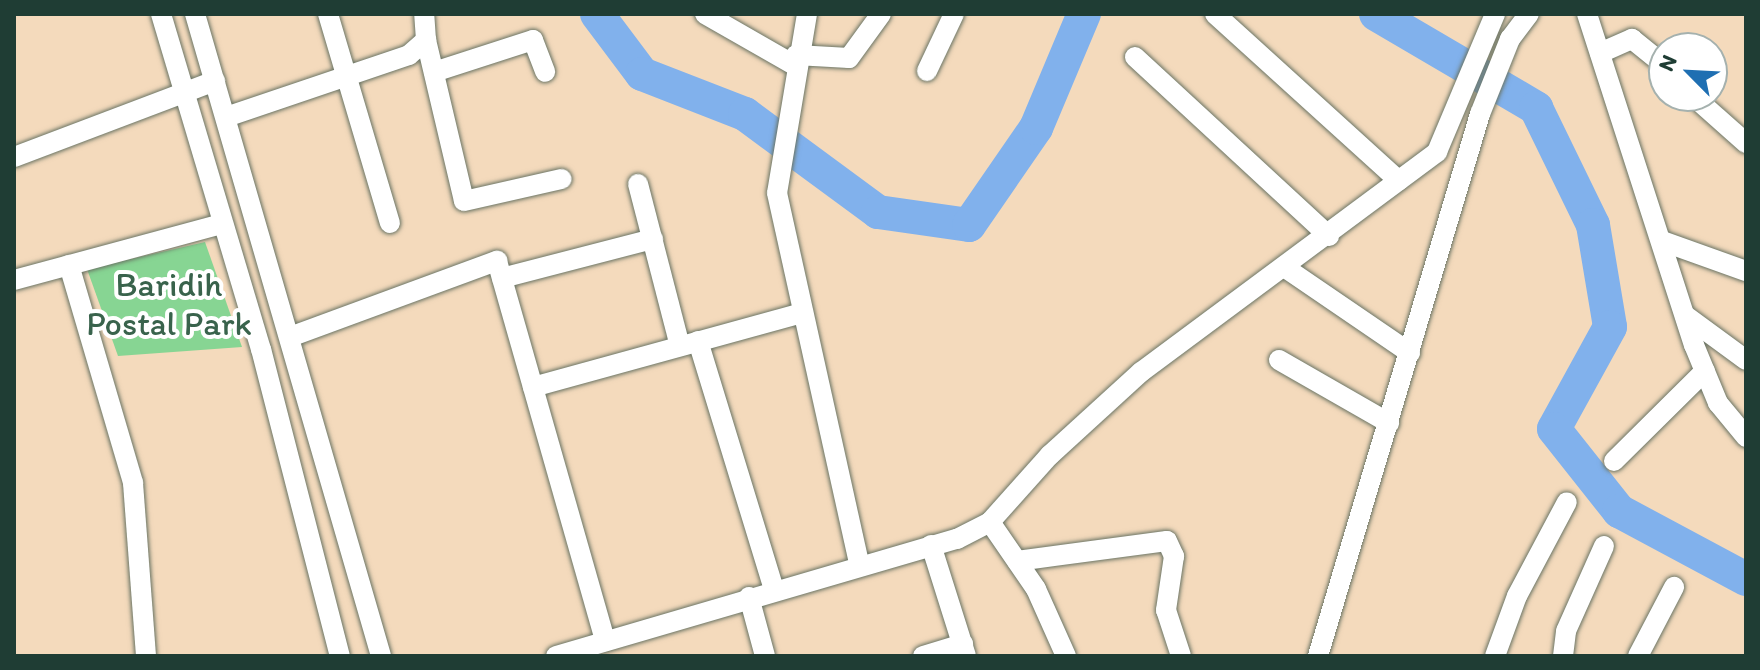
<!DOCTYPE html>
<style>
body{margin:0}
#map{position:relative;width:1760px;height:670px;overflow:hidden;background:#f4dabc;font-family:Itim,sans-serif}
div>[style]{position:absolute}
.green>*{inset:0;background:#87d593}
.river>*{height:34px;margin:-17px;padding:0 17px;transform-origin:17px;border-radius:17px;background:#81b1ec}
.roads{filter:drop-shadow(0 0 2px #6a7464) drop-shadow(0 0 2px #6a7464)}
.minor>*{height:20px;margin:-10px;padding:0 10px;transform-origin:10px;border-radius:10px;background:#fff}
span{translate:-50% -50%;white-space:nowrap;text-align:center;line-height:1.15;-webkit-text-stroke:8px #fff;paint-order:stroke}
.park-label{font-size:34px;color:#39634c}
.frame{position:absolute;inset:0;border:16px solid #1f3d34;pointer-events:none}
.north{position:absolute;left:1648px;top:32px;width:80px;height:80px;box-sizing:border-box;background:#fff;border:2px solid #a5b1ae;border-radius:50%;rotate:294deg;font-size:22px;font-weight:700;line-height:32px;text-align:center;color:#1f3d34}
.north::after{content:'';display:block;margin:auto;width:28px;height:36px;background:#1f6fb2;clip-path:polygon(50% 0,100% 100%,50% 72%,0 100%)}
</style>
<div id="map">
<div class="green">
<div style="clip-path:polygon(205px 242px,242px 347px,118px 356px,87px 269px)"></div>
</div>
<div class="river">
<div style="left:597px;top:14px;width:75px;rotate:53.1deg"></div>
<div style="left:642px;top:74px;width:110px;rotate:21.2deg"></div>
<div style="left:745px;top:114px;width:165px;rotate:36.4deg"></div>
<div style="left:878px;top:212px;width:92px;rotate:8.1deg"></div>
<div style="left:969px;top:225px;width:118px;rotate:-55.4deg"></div>
<div style="left:1036px;top:128px;width:124px;rotate:-67.2deg"></div>
<div style="left:1376px;top:14px;width:186px;rotate:30.4deg"></div>
<div style="left:1536px;top:108px;width:130px;rotate:64deg"></div>
<div style="left:1593px;top:225px;width:103px;rotate:80.5deg"></div>
<div style="left:1610px;top:327px;width:116px;rotate:118.8deg"></div>
<div style="left:1554px;top:429px;width:105px;rotate:51.6deg"></div>
<div style="left:1619px;top:511px;width:144px;rotate:28.2deg"></div>
</div>
<div class="roads">
<div class="minor">
<div style="left:161px;top:14px;width:350px;rotate:73.4deg"></div>
<div style="left:261px;top:349px;width:317px;rotate:75.6deg"></div>
<div style="left:195px;top:14px;width:668px;rotate:73.84deg"></div>
<div style="left:328px;top:14px;width:218px;rotate:73.5deg"></div>
<div style="left:705px;top:14px;width:103px;rotate:29.8deg"></div>
<div style="left:807px;top:14px;width:181px;rotate:99.5deg"></div>
<div style="left:777px;top:193px;width:380px;rotate:77.5deg"></div>
<div style="left:1215px;top:14px;width:248px;rotate:42.2deg"></div>
<div style="left:1587px;top:14px;width:348px;rotate:72.1deg"></div>
<div style="left:1694px;top:345px;width:63px;rotate:67.5deg"></div>
<div style="left:1718px;top:403px;width:44px;rotate:50.5deg"></div>
<div style="left:426px;top:40px;width:165px;rotate:76.7deg"></div>
<div style="left:464px;top:201px;width:100px;rotate:-12.7deg"></div>
<div style="left:1600px;top:53px;width:35px;rotate:-24deg"></div>
<div style="left:1632px;top:39px;width:41px;rotate:39.1deg"></div>
<div style="left:796px;top:55px;width:53px;rotate:3.2deg"></div>
<div style="left:849px;top:58px;width:54px;rotate:-54deg"></div>
<div style="left:1135px;top:57px;width:264px;rotate:42.7deg"></div>
<div style="left:927px;top:71px;width:63px;rotate:-64.7deg"></div>
<div style="left:434px;top:72px;width:104px;rotate:-17.9deg"></div>
<div style="left:533px;top:40px;width:34px;rotate:69deg"></div>
<div style="left:1693px;top:96px;width:71px;rotate:41.6deg"></div>
<div style="left:226px;top:117px;width:193px;rotate:-18.7deg"></div>
<div style="left:409px;top:55px;width:23px;rotate:-41deg"></div>
<div style="left:426px;top:40px;width:26px;rotate:-94deg"></div>
<div style="left:14px;top:157px;width:215px;rotate:-20.7deg"></div>
<div style="left:638px;top:184px;width:167px;rotate:75.5deg"></div>
<div style="left:1662px;top:241px;width:89px;rotate:19.7deg"></div>
<div style="left:69px;top:265px;width:227px;rotate:73.6deg"></div>
<div style="left:133px;top:483px;width:173px;rotate:85.7deg"></div>
<div style="left:1287px;top:269px;width:149px;rotate:34.3deg"></div>
<div style="left:502px;top:278px;width:156px;rotate:-14.5deg"></div>
<div style="left:14px;top:280px;width:215px;rotate:-15.1deg"></div>
<div style="left:1686px;top:316px;width:74px;rotate:36.3deg"></div>
<div style="left:290px;top:337px;width:221px;rotate:-20.2deg"></div>
<div style="left:497px;top:261px;width:395px;rotate:74.1deg"></div>
<div style="left:698px;top:341px;width:260px;rotate:73deg"></div>
<div style="left:1279px;top:360px;width:127px;rotate:29.8deg"></div>
<div style="left:533px;top:387px;width:278px;rotate:-15.4deg"></div>
<div style="left:1614px;top:461px;width:128px;rotate:-44.7deg"></div>
<div style="left:990px;top:522px;width:81px;rotate:55.5deg"></div>
<div style="left:1036px;top:589px;width:73px;rotate:65.9deg"></div>
<div style="left:931px;top:545px;width:116px;rotate:72.5deg"></div>
<div style="left:1017px;top:561px;width:151px;rotate:-7.6deg"></div>
<div style="left:1167px;top:541px;width:17px;rotate:65deg"></div>
<div style="left:1174px;top:556px;width:55px;rotate:98.4deg"></div>
<div style="left:1166px;top:610px;width:48px;rotate:71.9deg"></div>
<div style="left:749px;top:597px;width:61px;rotate:74.8deg"></div>
<div style="left:556px;top:656px;width:418px;rotate:-16.3deg"></div>
<div style="left:957px;top:539px;width:37px;rotate:-27deg"></div>
<div style="left:990px;top:522px;width:90px;rotate:-48.2deg"></div>
<div style="left:1050px;top:455px;width:123px;rotate:-42.4deg"></div>
<div style="left:1141px;top:372px;width:369px;rotate:-36.6deg"></div>
<div style="left:1437px;top:152px;width:150px;rotate:-67.2deg"></div>
<div style="left:923px;top:656px;width:42px;rotate:-16.7deg"></div>
<div style="left:1318px;top:656px;width:566px;rotate:-73.36deg"></div>
<div style="left:1480px;top:114px;width:81px;rotate:-68.2deg"></div>
<div style="left:1510px;top:39px;width:31px;rotate:-53deg"></div>
<div style="left:1495px;top:656px;width:64px;rotate:-69.9deg"></div>
<div style="left:1517px;top:596px;width:106px;rotate:-62deg"></div>
<div style="left:1563px;top:656px;width:25px;rotate:-83deg"></div>
<div style="left:1566px;top:631px;width:93px;rotate:-65.9deg"></div>
<div style="left:1638px;top:656px;width:78px;rotate:-62.4deg"></div>
</div>
</div>
<div class="park-label">
<span style="left:169px;top:304px">Baridih<br>Postal Park</span>
</div>
<div class="frame"></div>
<div class="north">N</div>
</div>
